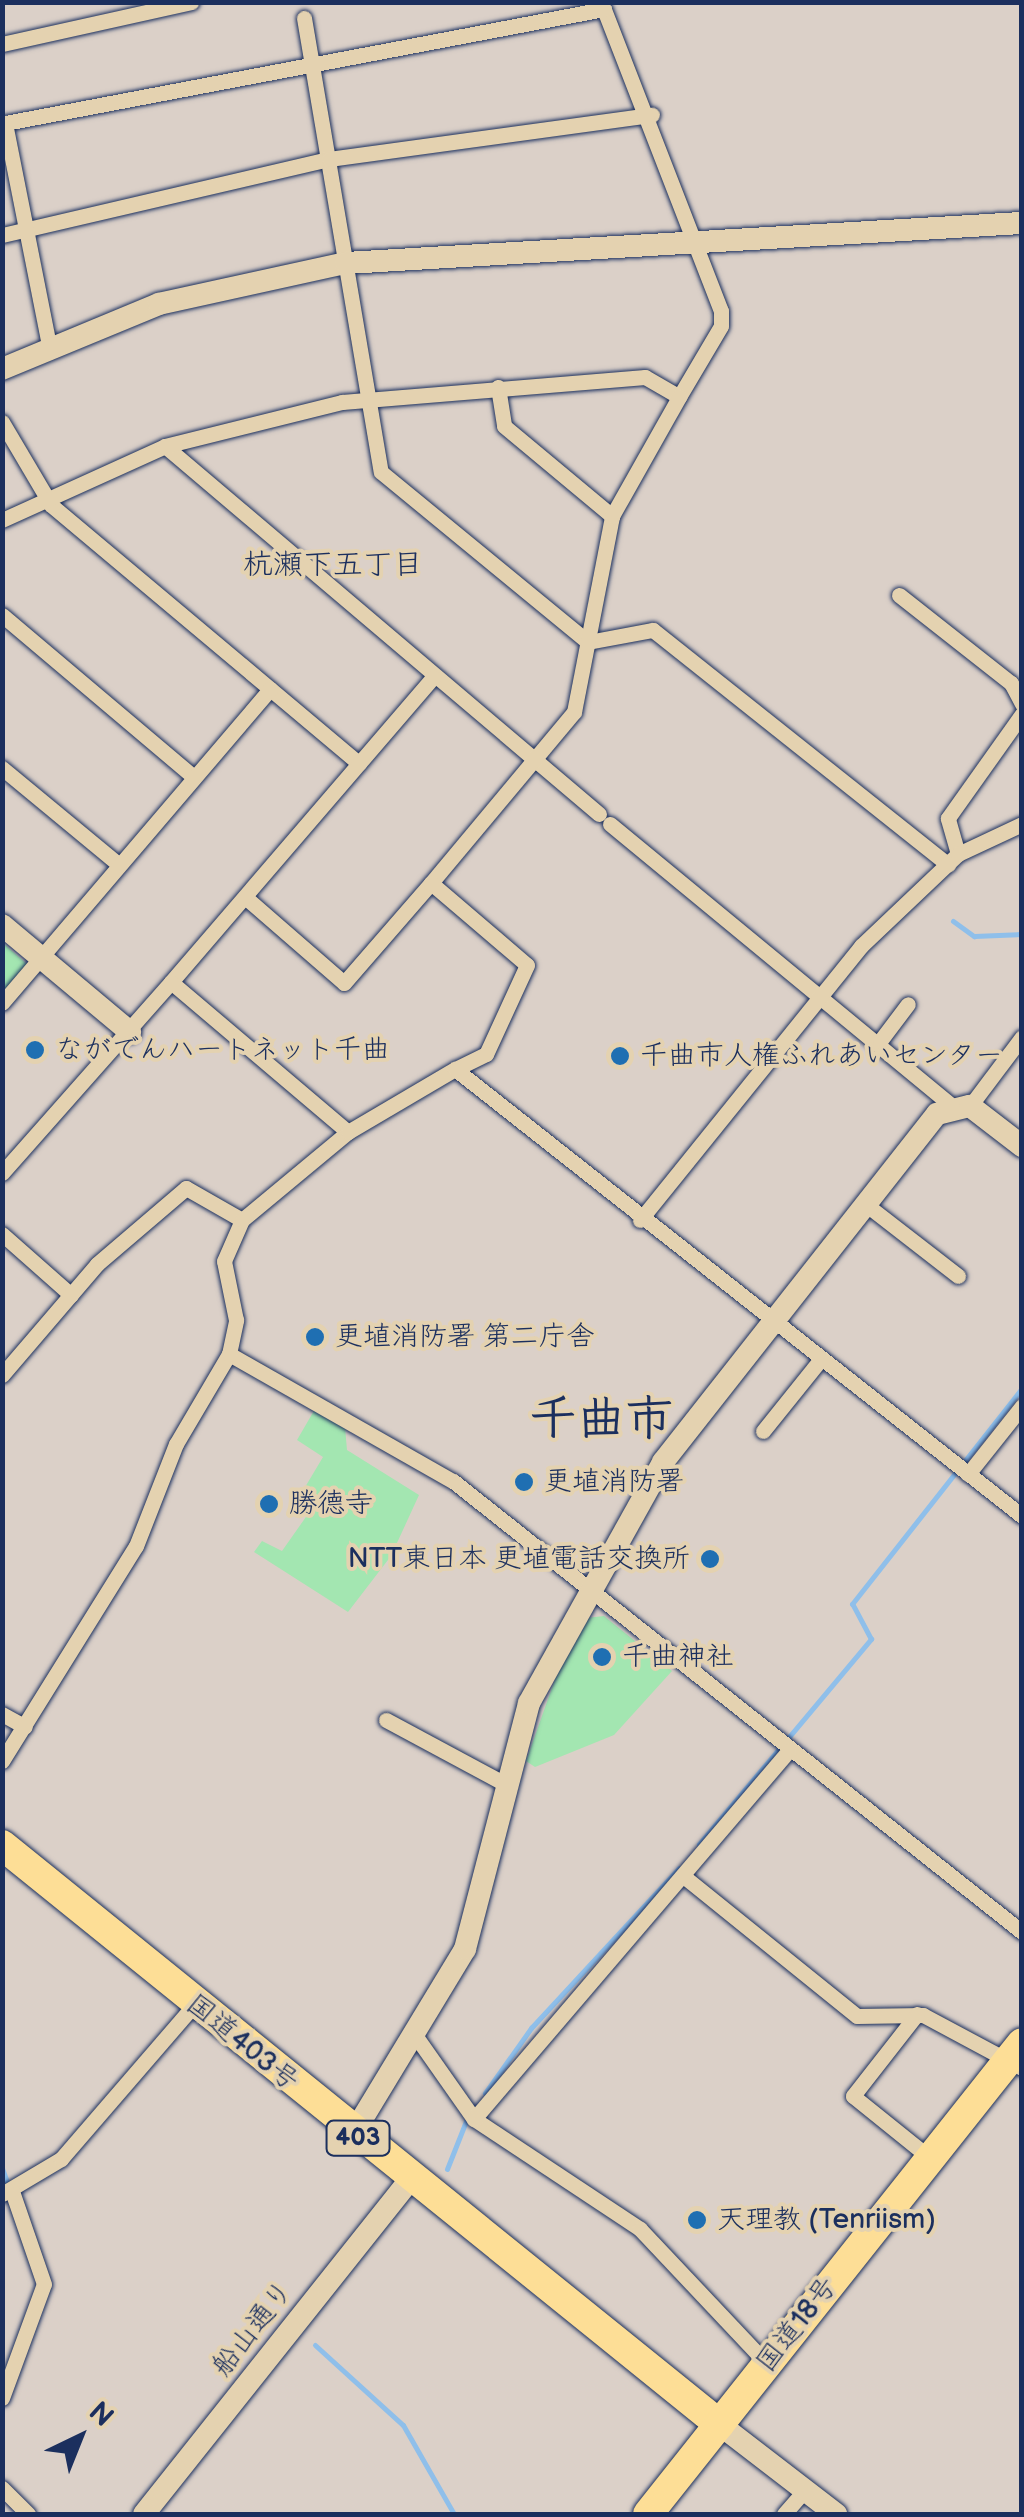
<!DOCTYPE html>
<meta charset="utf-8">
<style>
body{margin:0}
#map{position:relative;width:1024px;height:2517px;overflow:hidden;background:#dbd0c8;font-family:"Balsamiq Sans","Klee One",sans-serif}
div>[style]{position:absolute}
.green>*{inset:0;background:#a3e6b1}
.stream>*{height:5px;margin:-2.5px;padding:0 2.5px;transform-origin:2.5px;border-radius:2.5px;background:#8fbfea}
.roads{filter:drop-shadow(0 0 2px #1b2f5e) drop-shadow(0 0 2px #1b2f5e)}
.street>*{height:15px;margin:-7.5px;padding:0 7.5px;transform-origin:7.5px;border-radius:7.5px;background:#e4d2b0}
.secondary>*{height:22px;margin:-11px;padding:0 11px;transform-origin:11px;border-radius:11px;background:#e4d2b0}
.highway>*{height:30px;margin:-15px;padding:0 15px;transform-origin:15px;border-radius:15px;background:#fdde96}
.dots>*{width:28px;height:28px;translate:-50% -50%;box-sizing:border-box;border:5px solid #e4d2b0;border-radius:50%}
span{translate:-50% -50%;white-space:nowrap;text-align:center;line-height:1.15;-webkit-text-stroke:8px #e4d2b0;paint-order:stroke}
.shield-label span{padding:2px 8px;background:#e4d2b0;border:2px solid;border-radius:8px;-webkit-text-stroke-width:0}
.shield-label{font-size:25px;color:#1b2f5e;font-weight:700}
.poi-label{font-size:28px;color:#1b2f5e}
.left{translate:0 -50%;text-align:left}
.right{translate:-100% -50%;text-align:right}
.street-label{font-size:28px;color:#1b2f5e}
.neighbourhood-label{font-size:30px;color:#1b2f5e}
.town-label{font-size:48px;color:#1b2f5e;font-weight:700}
.frame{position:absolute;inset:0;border:5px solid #1b2f5e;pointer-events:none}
.north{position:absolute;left:30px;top:2387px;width:100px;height:100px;-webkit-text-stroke:8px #e4d2b0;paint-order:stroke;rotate:43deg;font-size:28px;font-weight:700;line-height:40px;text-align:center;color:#1b2f5e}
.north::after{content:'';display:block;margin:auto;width:35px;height:45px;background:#1b2f5e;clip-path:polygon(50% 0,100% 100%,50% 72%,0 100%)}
</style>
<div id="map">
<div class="green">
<div style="clip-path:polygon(3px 943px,28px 965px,3px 993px)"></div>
<div style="clip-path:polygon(315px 1409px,345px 1427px,347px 1450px,419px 1495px,391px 1556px,348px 1612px,254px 1552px,262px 1541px,282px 1551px,308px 1514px,295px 1504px,323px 1457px,297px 1440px)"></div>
<div style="clip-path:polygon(604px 1616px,672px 1671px,614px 1735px,535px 1767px,526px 1761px,558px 1671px,586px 1618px)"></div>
</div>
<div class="stream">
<div style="left:953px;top:921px;width:26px;rotate:36deg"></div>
<div style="left:974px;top:936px;width:48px;rotate:-2.4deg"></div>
<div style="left:699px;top:1844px;width:268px;rotate:-50deg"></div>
<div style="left:871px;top:1639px;width:40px;rotate:-118deg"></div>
<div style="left:852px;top:1604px;width:275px;rotate:-51.8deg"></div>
<div style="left:485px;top:2093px;width:80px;rotate:-54.7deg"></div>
<div style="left:531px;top:2028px;width:218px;rotate:-47.2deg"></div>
<div style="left:2px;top:2168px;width:20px;rotate:70deg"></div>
<div style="left:447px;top:2169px;width:52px;rotate:-68.4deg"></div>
<div style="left:315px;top:2345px;width:119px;rotate:42.3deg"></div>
<div style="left:403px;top:2425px;width:103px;rotate:60.2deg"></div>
</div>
<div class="roads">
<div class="street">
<div style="left:304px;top:18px;width:460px;rotate:80.4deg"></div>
<div style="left:381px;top:472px;width:268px;rotate:39.4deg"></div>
<div style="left:588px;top:642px;width:66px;rotate:-10.5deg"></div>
<div style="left:653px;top:630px;width:377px;rotate:38.5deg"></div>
<div style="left:2px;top:44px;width:194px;rotate:-12.5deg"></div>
<div style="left:2px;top:235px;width:336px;rotate:-13.1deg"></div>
<div style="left:329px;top:159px;width:326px;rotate:-7.8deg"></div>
<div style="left:498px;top:387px;width:39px;rotate:81deg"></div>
<div style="left:504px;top:426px;width:141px;rotate:39.8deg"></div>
<div style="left:2px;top:422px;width:96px;rotate:59.4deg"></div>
<div style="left:51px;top:505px;width:402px;rotate:40deg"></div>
<div style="left:165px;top:446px;width:569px;rotate:40.3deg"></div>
<div style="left:2px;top:520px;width:179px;rotate:-24.4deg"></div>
<div style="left:165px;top:446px;width:182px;rotate:-14deg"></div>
<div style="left:342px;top:402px;width:304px;rotate:-4.7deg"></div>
<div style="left:645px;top:377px;width:39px;rotate:30deg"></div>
<div style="left:679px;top:397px;width:82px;rotate:-59.4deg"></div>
<div style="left:721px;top:326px;width:15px;rotate:-90deg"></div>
<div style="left:721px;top:311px;width:324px;rotate:-111.2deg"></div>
<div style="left:604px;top:9px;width:610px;rotate:169.22deg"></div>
<div style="left:5px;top:123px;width:226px;rotate:78.8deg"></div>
<div style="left:899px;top:595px;width:142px;rotate:38.2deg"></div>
<div style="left:1011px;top:683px;width:24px;rotate:62deg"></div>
<div style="left:2px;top:615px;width:251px;rotate:40.2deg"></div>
<div style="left:2px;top:768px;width:151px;rotate:39.6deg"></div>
<div style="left:610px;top:824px;width:440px;rotate:39.5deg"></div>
<div style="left:958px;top:854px;width:37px;rotate:-106deg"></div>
<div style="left:948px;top:818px;width:128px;rotate:-54.6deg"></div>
<div style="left:431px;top:883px;width:223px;rotate:-50.1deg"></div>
<div style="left:574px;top:712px;width:200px;rotate:-79deg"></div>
<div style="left:612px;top:516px;width:137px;rotate:-60.6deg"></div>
<div style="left:245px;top:897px;width:131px;rotate:41deg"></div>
<div style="left:344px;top:983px;width:133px;rotate:-49deg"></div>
<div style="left:431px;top:883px;width:126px;rotate:40.5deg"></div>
<div style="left:527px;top:965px;width:98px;rotate:114.7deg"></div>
<div style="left:486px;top:1054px;width:34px;rotate:154deg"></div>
<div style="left:171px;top:982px;width:402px;rotate:-49.3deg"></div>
<div style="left:2px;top:1003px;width:413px;rotate:-49.5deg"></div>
<div style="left:880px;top:1041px;width:46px;rotate:-52.9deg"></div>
<div style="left:970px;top:1106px;width:86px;rotate:-53deg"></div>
<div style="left:2px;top:1173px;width:255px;rotate:-48.5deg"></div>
<div style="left:171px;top:982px;width:232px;rotate:40.3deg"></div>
<div style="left:864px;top:1203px;width:119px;rotate:37.8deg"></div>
<div style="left:640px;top:1220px;width:352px;rotate:-51.1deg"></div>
<div style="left:861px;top:946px;width:134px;rotate:-43.5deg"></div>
<div style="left:958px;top:854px;width:71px;rotate:-25.1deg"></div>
<div style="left:2px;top:1234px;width:92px;rotate:41.5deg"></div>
<div style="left:229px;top:1354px;width:257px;rotate:29.6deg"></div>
<div style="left:453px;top:1481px;width:726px;rotate:38.4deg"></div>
<div style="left:2px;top:1375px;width:146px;rotate:-49.4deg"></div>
<div style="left:97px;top:1264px;width:117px;rotate:-40.5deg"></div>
<div style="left:186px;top:1188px;width:64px;rotate:29.7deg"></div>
<div style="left:763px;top:1431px;width:91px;rotate:-51.2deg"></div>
<div style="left:968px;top:1474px;width:87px;rotate:-51.5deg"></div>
<div style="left:2px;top:1714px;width:26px;rotate:29deg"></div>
<div style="left:386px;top:1720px;width:137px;rotate:28.2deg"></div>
<div style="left:2px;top:1761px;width:253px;rotate:-58.1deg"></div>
<div style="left:136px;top:1546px;width:110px;rotate:-68.6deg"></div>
<div style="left:176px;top:1444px;width:104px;rotate:-59.5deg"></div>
<div style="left:229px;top:1354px;width:35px;rotate:-78deg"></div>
<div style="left:236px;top:1320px;width:60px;rotate:-101.5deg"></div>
<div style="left:224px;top:1261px;width:45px;rotate:-66.3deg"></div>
<div style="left:242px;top:1220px;width:138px;rotate:-39.7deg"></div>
<div style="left:348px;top:1132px;width:124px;rotate:-30.5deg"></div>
<div style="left:455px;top:1069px;width:722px;rotate:38.25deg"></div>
<div style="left:687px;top:1879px;width:218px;rotate:38.9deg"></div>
<div style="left:857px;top:2016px;width:66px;rotate:-0.9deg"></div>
<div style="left:923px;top:2015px;width:112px;rotate:28.2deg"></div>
<div style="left:917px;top:2014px;width:104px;rotate:128deg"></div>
<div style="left:853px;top:2096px;width:99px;rotate:38.8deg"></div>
<div style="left:417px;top:2038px;width:99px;rotate:54.9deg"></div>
<div style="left:474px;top:2119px;width:199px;rotate:33.5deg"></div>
<div style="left:640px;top:2229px;width:185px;rotate:46.7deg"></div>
<div style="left:474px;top:2119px;width:484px;rotate:-49.5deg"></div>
<div style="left:2px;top:2194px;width:69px;rotate:-30.7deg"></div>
<div style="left:61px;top:2159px;width:205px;rotate:-49.2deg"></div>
<div style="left:2px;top:2398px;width:121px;rotate:-69.8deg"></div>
<div style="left:44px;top:2284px;width:98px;rotate:-109deg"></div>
<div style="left:2px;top:2488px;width:37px;rotate:45deg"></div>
<div style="left:784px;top:2514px;width:32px;rotate:-49deg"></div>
</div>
<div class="secondary">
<div style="left:2px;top:369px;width:170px;rotate:-22.5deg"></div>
<div style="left:159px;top:304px;width:191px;rotate:-12.4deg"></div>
<div style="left:346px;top:263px;width:677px;rotate:-3.39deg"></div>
<div style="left:2px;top:925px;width:167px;rotate:39.9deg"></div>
<div style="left:353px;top:2134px;width:216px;rotate:-58.8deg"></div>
<div style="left:465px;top:1949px;width:254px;rotate:-75.4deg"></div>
<div style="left:529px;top:1703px;width:276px;rotate:-60.9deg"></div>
<div style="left:663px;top:1462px;width:443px;rotate:-51.8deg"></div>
<div style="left:937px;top:1114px;width:34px;rotate:-14deg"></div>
<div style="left:970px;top:1106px;width:66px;rotate:37.6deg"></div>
<div style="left:719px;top:2424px;width:148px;rotate:37.6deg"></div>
<div style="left:144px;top:2514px;width:427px;rotate:-51.5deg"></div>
</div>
<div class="highway">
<div style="left:2px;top:1845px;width:922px;rotate:38.92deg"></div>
<div style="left:648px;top:2514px;width:601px;rotate:-51.55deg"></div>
</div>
</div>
<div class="dots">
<div style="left:35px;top:1050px;background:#1f6fb2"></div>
<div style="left:620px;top:1056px;background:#1f6fb2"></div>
<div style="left:315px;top:1337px;background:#1f6fb2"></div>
<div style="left:524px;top:1482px;background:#1f6fb2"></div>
<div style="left:269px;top:1504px;background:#1f6fb2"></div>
<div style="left:710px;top:1559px;background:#1f6fb2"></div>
<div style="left:602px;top:1657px;background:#1f6fb2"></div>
<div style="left:697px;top:2220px;background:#1f6fb2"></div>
</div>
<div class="shield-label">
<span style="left:358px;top:2138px">403</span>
</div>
<div class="poi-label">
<span class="left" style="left:55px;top:1050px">ながでんハートネット千曲</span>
<span class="left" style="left:640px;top:1056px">千曲市人権ふれあいセンター</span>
<span class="left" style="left:335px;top:1337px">更埴消防署 第二庁舎</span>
<span class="left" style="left:544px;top:1482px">更埴消防署</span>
<span class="left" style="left:289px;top:1504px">勝德寺</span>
<span class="right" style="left:690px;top:1559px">NTT東日本 更埴電話交換所</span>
<span class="left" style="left:622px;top:1657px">千曲神社</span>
<span class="left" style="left:717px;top:2220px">天理教 (Tenriism)</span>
</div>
<div class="street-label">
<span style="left:242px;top:2043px;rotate:39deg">国道403号</span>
<span style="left:797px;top:2325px;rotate:-52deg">国道18号</span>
<span style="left:253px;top:2329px;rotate:-52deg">船山通り</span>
</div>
<div class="neighbourhood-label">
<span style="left:333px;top:565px">杭瀬下五丁目</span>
</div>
<div class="town-label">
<span style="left:601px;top:1420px">千曲市</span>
</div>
<div class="frame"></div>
<div class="north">N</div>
</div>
